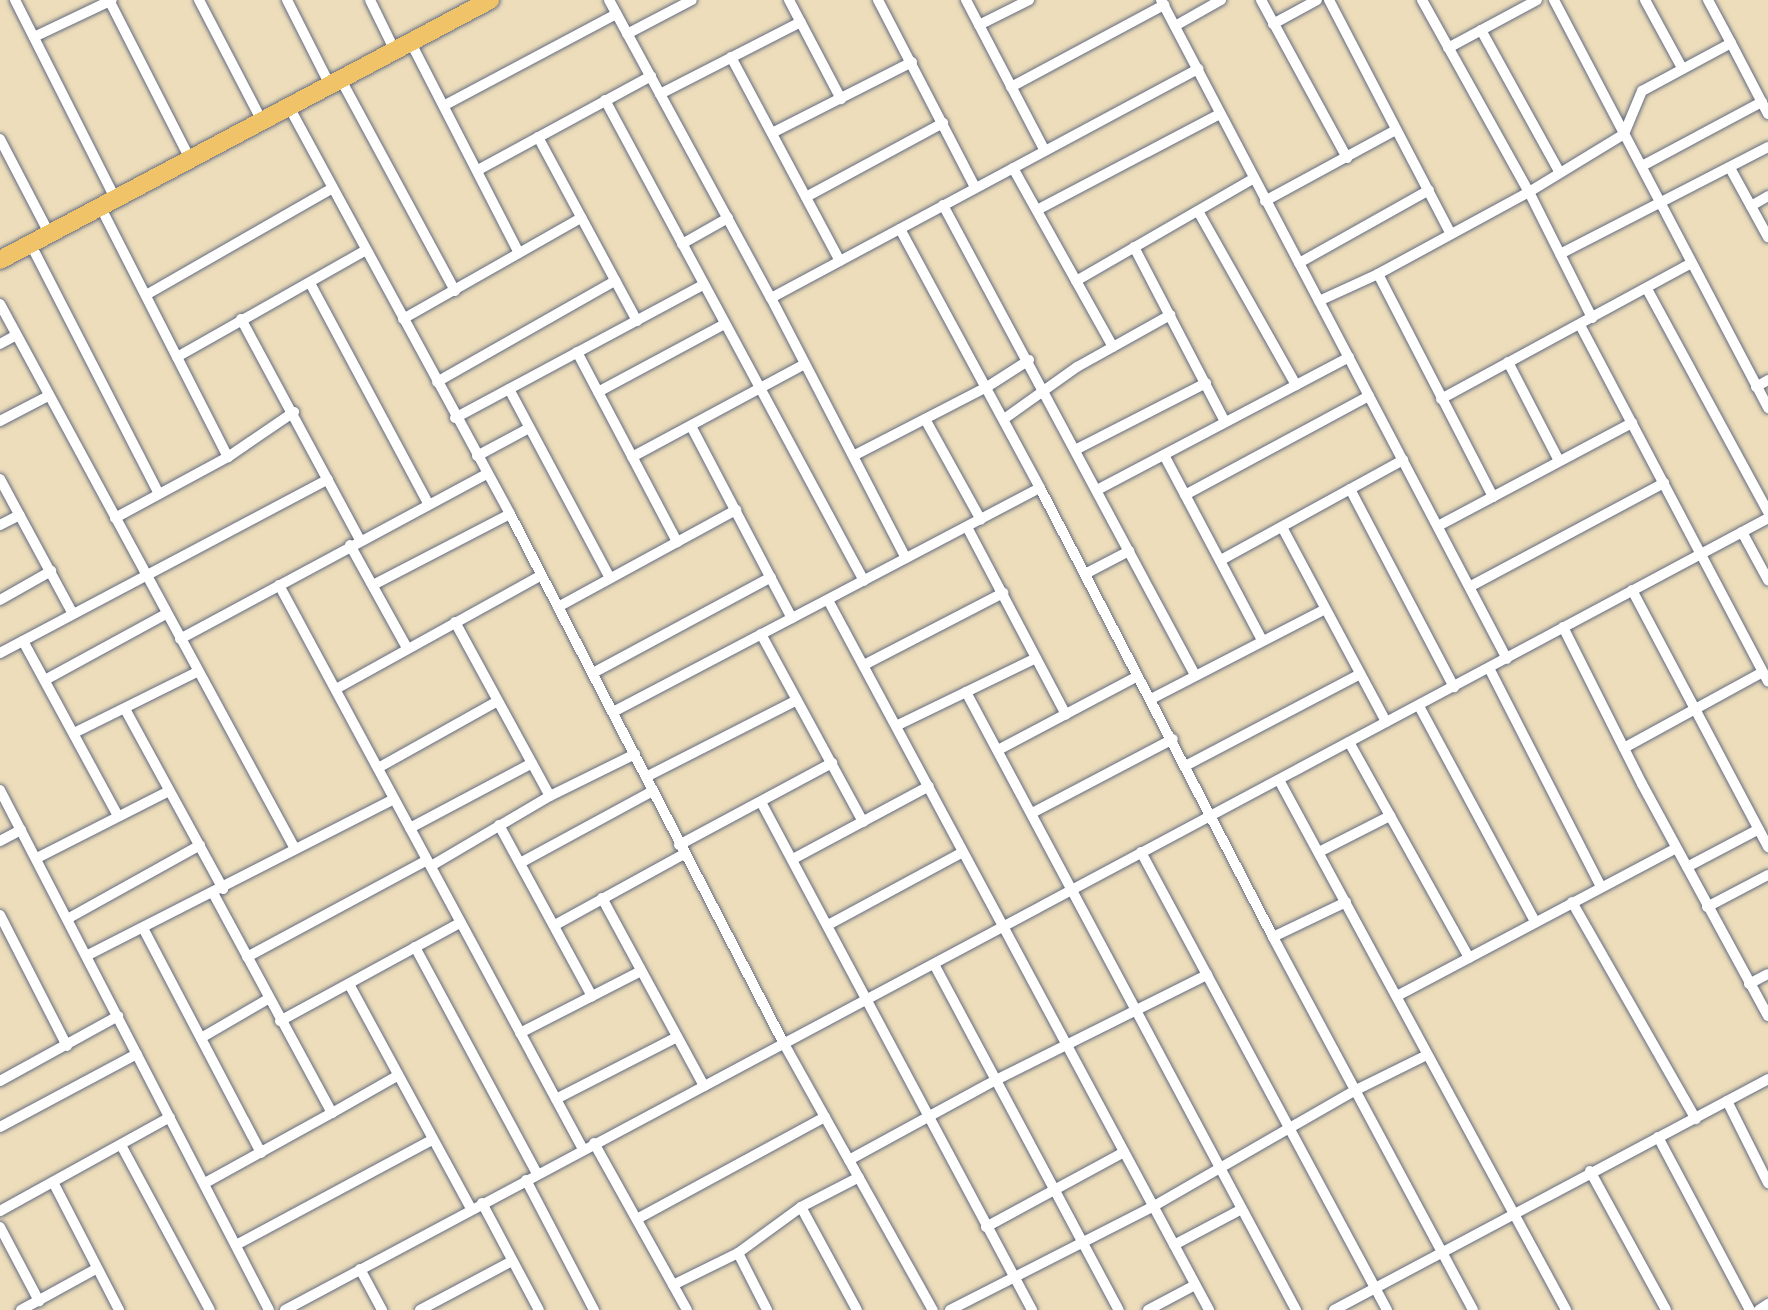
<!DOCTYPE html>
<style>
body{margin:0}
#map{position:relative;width:1768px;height:1310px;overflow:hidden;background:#edddbb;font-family:Caveat,sans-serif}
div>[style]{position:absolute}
.roads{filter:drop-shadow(0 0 2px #646c7f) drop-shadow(0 0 2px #646c7f)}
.minor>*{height:10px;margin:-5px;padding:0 5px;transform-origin:5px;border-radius:5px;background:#fff}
.trunk>*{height:18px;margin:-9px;padding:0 9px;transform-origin:9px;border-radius:9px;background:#f0c369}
span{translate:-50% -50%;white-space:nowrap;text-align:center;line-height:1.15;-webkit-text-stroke:4.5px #f6f6f2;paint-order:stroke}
</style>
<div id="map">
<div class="roads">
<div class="minor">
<div style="left:15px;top:0;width:222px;rotate:63.2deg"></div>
<div style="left:109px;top:0;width:176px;rotate:63deg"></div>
<div style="left:199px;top:0;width:134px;rotate:62.5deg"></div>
<div style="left:287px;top:0;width:93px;rotate:63.2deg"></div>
<div style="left:370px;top:0;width:55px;rotate:63.9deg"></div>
<div style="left:609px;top:0;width:339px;rotate:61.5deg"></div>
<div style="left:771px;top:298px;width:293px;rotate:62.6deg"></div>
<div style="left:789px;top:0;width:112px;rotate:62.3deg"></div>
<div style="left:878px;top:0;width:211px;rotate:62.6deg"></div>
<div style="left:966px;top:0;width:170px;rotate:62.4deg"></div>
<div style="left:1161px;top:0;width:744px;rotate:62.3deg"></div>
<div style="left:1261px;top:0;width:180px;rotate:61.4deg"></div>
<div style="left:1329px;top:0;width:264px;rotate:62.5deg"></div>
<div style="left:1422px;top:0;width:220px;rotate:60.9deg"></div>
<div style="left:1529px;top:192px;width:141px;rotate:63.4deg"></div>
<div style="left:1554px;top:0;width:461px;rotate:62.3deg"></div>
<div style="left:1645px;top:0;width:77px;rotate:61.4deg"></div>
<div style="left:1708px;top:0;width:49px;rotate:61.9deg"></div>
<div style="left:1273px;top:24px;width:50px;rotate:-28.6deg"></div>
<div style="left:979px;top:25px;width:56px;rotate:-26.6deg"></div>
<div style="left:1175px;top:26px;width:53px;rotate:-29.5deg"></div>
<div style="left:1481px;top:30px;width:163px;rotate:61.1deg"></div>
<div style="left:627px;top:34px;width:73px;rotate:-27.6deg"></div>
<div style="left:34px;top:37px;width:86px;rotate:-25.4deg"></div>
<div style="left:410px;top:41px;width:238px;rotate:62.8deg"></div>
<div style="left:1448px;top:48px;width:101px;rotate:-28.3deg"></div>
<div style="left:731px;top:57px;width:231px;rotate:61.9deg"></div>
<div style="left:340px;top:78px;width:242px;rotate:61.6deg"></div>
<div style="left:1011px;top:87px;width:174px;rotate:-28.2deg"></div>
<div style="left:660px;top:94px;width:158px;rotate:-27.1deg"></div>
<div style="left:605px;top:100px;width:546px;rotate:61.7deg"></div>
<div style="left:288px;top:105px;width:465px;rotate:61.5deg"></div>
<div style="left:510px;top:514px;width:594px;rotate:62.66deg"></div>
<div style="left:783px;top:1042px;width:307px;rotate:60.8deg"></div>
<div style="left:445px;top:105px;width:194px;rotate:-28deg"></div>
<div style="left:772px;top:133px;width:157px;rotate:-26.9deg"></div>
<div style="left:538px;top:137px;width:209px;rotate:61.7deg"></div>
<div style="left:0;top:139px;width:106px;rotate:62.5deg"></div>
<div style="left:1642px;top:166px;width:136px;rotate:-28.1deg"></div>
<div style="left:1013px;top:168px;width:205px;rotate:60.8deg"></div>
<div style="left:1730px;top:168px;width:79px;rotate:61.2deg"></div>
<div style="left:478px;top:170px;width:197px;rotate:-28.5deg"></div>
<div style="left:806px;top:197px;width:156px;rotate:-28.4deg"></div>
<div style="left:1265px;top:201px;width:149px;rotate:-28.5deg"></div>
<div style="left:943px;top:205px;width:533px;rotate:61.8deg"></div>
<div style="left:100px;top:206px;width:282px;rotate:63deg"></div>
<div style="left:1751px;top:206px;width:20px;rotate:-30deg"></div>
<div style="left:1037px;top:210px;width:207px;rotate:-27.7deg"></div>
<div style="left:1198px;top:211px;width:200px;rotate:60.6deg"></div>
<div style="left:900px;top:229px;width:294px;rotate:61.6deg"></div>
<div style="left:30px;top:243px;width:282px;rotate:62.8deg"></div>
<div style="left:682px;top:244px;width:53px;rotate:-29.5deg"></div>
<div style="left:1134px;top:247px;width:197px;rotate:62.5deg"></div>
<div style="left:1560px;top:254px;width:234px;rotate:-27.2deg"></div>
<div style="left:1299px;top:263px;width:149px;rotate:-29.3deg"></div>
<div style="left:1378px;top:274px;width:251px;rotate:62.7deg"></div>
<div style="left:1076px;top:281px;width:204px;rotate:-30deg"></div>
<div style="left:310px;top:283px;width:250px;rotate:61.8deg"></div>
<div style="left:1647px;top:289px;width:254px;rotate:61.5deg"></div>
<div style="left:146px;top:295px;width:215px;rotate:-29.8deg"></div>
<div style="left:771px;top:298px;width:485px;rotate:-28.2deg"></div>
<div style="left:1319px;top:301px;width:65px;rotate:-24.6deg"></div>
<div style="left:1378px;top:274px;width:172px;rotate:-28.5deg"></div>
<div style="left:1529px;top:192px;width:111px;rotate:-31.4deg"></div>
<div style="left:1624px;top:134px;width:47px;rotate:-67.3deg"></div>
<div style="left:1642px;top:91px;width:101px;rotate:-28.3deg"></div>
<div style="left:1731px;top:43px;width:80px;rotate:62.5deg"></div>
<div style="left:0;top:304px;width:620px;rotate:61.57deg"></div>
<div style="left:241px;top:319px;width:251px;rotate:61.7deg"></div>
<div style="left:403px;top:319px;width:205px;rotate:-29.6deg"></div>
<div style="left:1580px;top:325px;width:403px;rotate:62.2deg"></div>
<div style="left:0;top:344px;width:18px;rotate:-29deg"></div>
<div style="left:577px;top:352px;width:215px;rotate:62.2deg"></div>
<div style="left:177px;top:357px;width:217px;rotate:-29.5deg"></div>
<div style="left:1508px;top:362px;width:111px;rotate:62.7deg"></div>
<div style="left:437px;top:382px;width:205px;rotate:-29.6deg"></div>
<div style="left:1756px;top:387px;width:14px;rotate:-30deg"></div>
<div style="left:509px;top:389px;width:214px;rotate:61.9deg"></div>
<div style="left:598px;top:392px;width:144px;rotate:-28.2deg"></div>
<div style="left:1441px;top:399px;width:285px;rotate:-28.5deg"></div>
<div style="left:455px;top:418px;width:281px;rotate:-28.2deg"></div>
<div style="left:925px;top:419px;width:115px;rotate:61deg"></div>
<div style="left:1004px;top:419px;width:90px;rotate:-35.5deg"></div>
<div style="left:1077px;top:367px;width:107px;rotate:-29.2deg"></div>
<div style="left:0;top:421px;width:54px;rotate:-27.5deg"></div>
<div style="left:691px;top:426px;width:217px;rotate:62.3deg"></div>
<div style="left:1077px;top:449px;width:145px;rotate:-27.1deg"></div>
<div style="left:855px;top:455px;width:148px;rotate:-27.3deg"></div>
<div style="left:987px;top:387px;width:50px;rotate:-32.7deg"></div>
<div style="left:1164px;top:455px;width:209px;rotate:62.1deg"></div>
<div style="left:477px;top:456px;width:59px;rotate:-28.3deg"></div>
<div style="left:632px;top:457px;width:196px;rotate:-28.3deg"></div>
<div style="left:0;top:479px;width:153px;rotate:61.6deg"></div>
<div style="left:1350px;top:489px;width:224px;rotate:62.3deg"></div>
<div style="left:1097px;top:490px;width:285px;rotate:-27.8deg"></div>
<div style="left:1185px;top:495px;width:209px;rotate:-28.3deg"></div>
<div style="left:115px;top:518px;width:128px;rotate:-28.4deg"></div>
<div style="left:228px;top:457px;width:80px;rotate:-34.3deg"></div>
<div style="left:0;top:525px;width:22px;rotate:-27deg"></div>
<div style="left:1438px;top:526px;width:220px;rotate:-28deg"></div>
<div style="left:967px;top:527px;width:212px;rotate:62.2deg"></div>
<div style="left:1282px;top:527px;width:221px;rotate:61.9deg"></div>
<div style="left:1742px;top:532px;width:55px;rotate:61.6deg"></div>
<div style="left:350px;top:545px;width:118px;rotate:61deg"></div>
<div style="left:1221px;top:560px;width:208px;rotate:-28.8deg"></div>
<div style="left:1085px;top:574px;width:50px;rotate:-27.6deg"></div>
<div style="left:279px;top:585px;width:641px;rotate:61.68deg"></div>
<div style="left:373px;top:585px;width:154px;rotate:-27.4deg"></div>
<div style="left:1471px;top:586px;width:219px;rotate:-28.1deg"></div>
<div style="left:1632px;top:590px;width:291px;rotate:62.1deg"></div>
<div style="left:0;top:600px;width:59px;rotate:-29.6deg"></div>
<div style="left:828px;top:600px;width:806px;rotate:61.78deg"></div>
<div style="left:558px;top:607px;width:203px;rotate:-28.6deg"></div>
<div style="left:455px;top:622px;width:198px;rotate:61.4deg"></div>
<div style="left:1563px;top:627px;width:176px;rotate:63.3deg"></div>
<div style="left:1642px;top:784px;width:264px;rotate:61.5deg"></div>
<div style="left:761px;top:634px;width:214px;rotate:61.5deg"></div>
<div style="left:180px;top:639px;width:349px;rotate:-28.3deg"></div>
<div style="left:23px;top:641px;width:199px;rotate:61.5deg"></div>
<div style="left:0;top:653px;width:371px;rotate:-27.9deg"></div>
<div style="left:864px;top:665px;width:157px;rotate:-27.4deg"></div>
<div style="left:1489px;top:668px;width:246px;rotate:62.9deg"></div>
<div style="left:593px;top:673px;width:202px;rotate:-28.3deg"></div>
<div style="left:45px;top:680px;width:138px;rotate:-28.6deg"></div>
<div style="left:336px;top:689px;width:235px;rotate:-29deg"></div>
<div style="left:966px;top:692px;width:701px;rotate:61.9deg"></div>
<div style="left:1151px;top:699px;width:196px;rotate:-27.3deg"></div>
<div style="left:1419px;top:706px;width:244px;rotate:61.7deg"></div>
<div style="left:125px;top:709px;width:205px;rotate:61.4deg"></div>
<div style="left:613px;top:712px;width:482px;rotate:-27.7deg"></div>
<div style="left:1040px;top:488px;width:506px;rotate:62.57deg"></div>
<div style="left:1273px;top:937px;width:423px;rotate:61.8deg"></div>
<div style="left:898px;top:725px;width:153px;rotate:-25.9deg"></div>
<div style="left:74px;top:733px;width:137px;rotate:-26.4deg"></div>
<div style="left:1349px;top:742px;width:247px;rotate:60.9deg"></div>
<div style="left:1624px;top:748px;width:158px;rotate:-28.7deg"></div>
<div style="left:998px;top:750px;width:158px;rotate:-27.9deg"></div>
<div style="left:1187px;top:765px;width:195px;rotate:-27.7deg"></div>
<div style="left:378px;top:768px;width:137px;rotate:-29.2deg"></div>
<div style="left:646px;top:777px;width:169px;rotate:-27deg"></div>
<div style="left:1279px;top:780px;width:603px;rotate:61.56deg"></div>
<div style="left:0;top:790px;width:585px;rotate:62.65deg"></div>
<div style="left:761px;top:802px;width:576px;rotate:61.92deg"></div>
<div style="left:1032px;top:813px;width:159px;rotate:-27.7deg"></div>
<div style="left:499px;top:825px;width:195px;rotate:61.5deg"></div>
<div style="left:410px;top:828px;width:138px;rotate:-28deg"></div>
<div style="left:0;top:841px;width:24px;rotate:-28deg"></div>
<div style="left:679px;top:845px;width:174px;rotate:-28.2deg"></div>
<div style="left:1141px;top:852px;width:520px;rotate:61.76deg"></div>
<div style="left:1319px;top:852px;width:80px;rotate:-26.9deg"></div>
<div style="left:37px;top:858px;width:148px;rotate:-26.9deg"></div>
<div style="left:793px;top:859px;width:154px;rotate:-28.2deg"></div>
<div style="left:522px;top:862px;width:149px;rotate:-28.5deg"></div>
<div style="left:431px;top:866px;width:138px;rotate:-30.5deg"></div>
<div style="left:550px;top:796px;width:95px;rotate:-26.3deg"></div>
<div style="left:1687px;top:867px;width:81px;rotate:-27.8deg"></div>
<div style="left:602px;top:898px;width:214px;rotate:61.5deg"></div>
<div style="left:1572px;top:902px;width:250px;rotate:60.3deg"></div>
<div style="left:1707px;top:907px;width:69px;rotate:-27.7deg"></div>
<div style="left:0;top:915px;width:147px;rotate:62.9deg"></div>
<div style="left:69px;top:918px;width:150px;rotate:-29.1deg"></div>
<div style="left:555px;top:925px;width:147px;rotate:-28.8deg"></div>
<div style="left:828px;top:925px;width:153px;rotate:-28.4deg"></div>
<div style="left:143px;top:928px;width:254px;rotate:62.3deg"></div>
<div style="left:1273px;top:937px;width:81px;rotate:-25.6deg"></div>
<div style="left:415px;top:947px;width:258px;rotate:61.7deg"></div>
<div style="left:88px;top:955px;width:343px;rotate:-27deg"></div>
<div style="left:247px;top:957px;width:204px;rotate:-28.3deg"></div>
<div style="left:935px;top:966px;width:390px;rotate:61.9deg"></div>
<div style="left:349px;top:984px;width:256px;rotate:61.5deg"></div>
<div style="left:1749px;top:984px;width:21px;rotate:-28deg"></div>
<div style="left:1397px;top:996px;width:316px;rotate:-27.9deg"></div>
<div style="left:280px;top:1021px;width:205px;rotate:-28.6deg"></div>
<div style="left:520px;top:1033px;width:136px;rotate:-27.1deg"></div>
<div style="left:201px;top:1038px;width:78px;rotate:-30.2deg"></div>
<div style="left:0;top:1081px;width:135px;rotate:-28.8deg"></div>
<div style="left:556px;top:1099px;width:136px;rotate:-27.1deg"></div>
<div style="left:1727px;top:1101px;width:92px;rotate:63.4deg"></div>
<div style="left:332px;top:1113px;width:75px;rotate:-29.6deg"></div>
<div style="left:0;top:1127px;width:155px;rotate:-28.1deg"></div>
<div style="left:1658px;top:1137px;width:196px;rotate:62deg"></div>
<div style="left:594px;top:1143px;width:191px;rotate:60.9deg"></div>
<div style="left:121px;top:1145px;width:187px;rotate:61.7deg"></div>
<div style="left:849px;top:1160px;width:167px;rotate:-28.6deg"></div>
<div style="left:996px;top:1080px;width:236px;rotate:-26.5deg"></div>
<div style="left:1590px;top:1171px;width:158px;rotate:61.3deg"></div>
<div style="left:526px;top:1180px;width:147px;rotate:62.4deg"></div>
<div style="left:53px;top:1182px;width:144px;rotate:62.7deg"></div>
<div style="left:205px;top:1183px;width:145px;rotate:-28.9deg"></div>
<div style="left:332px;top:1113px;width:250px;rotate:-118.4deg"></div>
<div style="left:482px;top:1203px;width:121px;rotate:62deg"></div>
<div style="left:801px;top:1207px;width:117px;rotate:61.5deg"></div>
<div style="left:0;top:1211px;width:194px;rotate:-28.9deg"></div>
<div style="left:637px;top:1219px;width:214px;rotate:-28.5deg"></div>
<div style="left:0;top:1227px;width:84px;rotate:62.2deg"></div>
<div style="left:986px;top:1227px;width:157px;rotate:-28.5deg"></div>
<div style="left:236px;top:1245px;width:222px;rotate:-28.2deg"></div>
<div style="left:1174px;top:1245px;width:75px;rotate:-27.9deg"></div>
<div style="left:738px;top:1253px;width:64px;rotate:63deg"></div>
<div style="left:360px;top:1269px;width:47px;rotate:61.8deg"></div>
<div style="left:673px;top:1285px;width:72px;rotate:-26.2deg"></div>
<div style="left:738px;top:1253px;width:78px;rotate:-36.1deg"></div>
<div style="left:801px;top:1207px;width:65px;rotate:-27.3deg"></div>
<div style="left:21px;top:1310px;width:85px;rotate:-28.7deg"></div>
<div style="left:285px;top:1310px;width:1681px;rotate:-28.1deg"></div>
<div style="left:420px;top:1310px;width:104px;rotate:-28deg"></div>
<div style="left:950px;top:1310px;width:229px;rotate:-27deg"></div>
<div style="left:1154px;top:1206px;width:231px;rotate:-29.9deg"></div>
<div style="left:1354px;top:1091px;width:81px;rotate:-26.3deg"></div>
<div style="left:1148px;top:1310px;width:53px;rotate:-28deg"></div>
<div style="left:1334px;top:1310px;width:492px;rotate:-28deg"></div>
<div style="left:1759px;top:1310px;width:11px;rotate:-34deg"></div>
</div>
<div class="trunk">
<div style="left:0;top:260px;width:555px;rotate:-27.95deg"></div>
</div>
</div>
</div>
